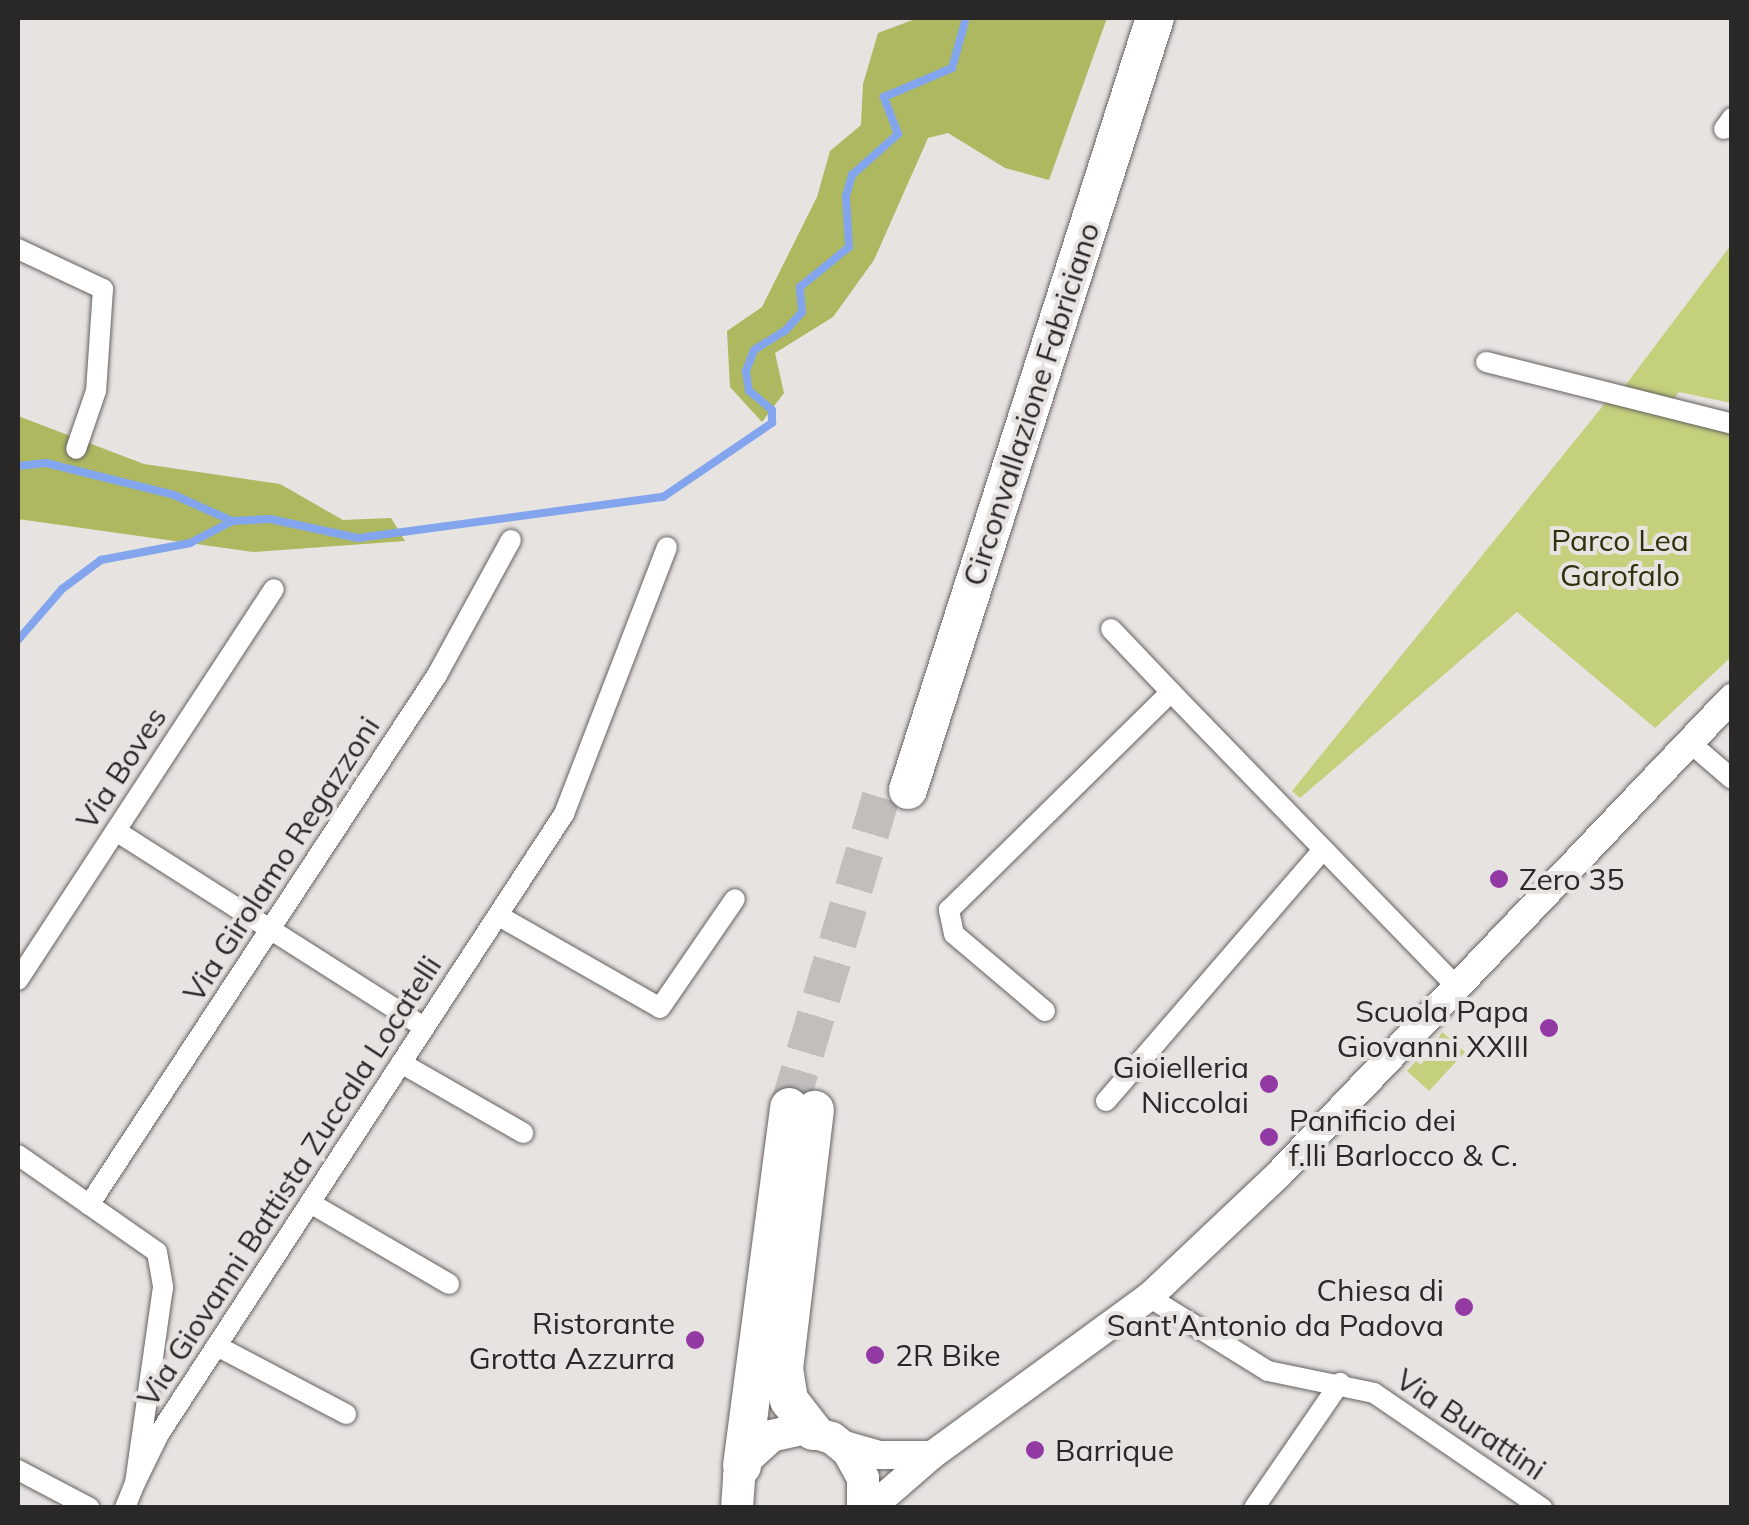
<!DOCTYPE html>
<style>
body{margin:0}
#map{position:relative;width:1749px;height:1525px;overflow:hidden;background:#e7e3e1;font-family:Mulish,sans-serif}
div>[style]{position:absolute}
.green>*{inset:0;background:#c5d07d}
.forest>*{inset:0;background:#adb860}
.stream>*{height:8px;margin:-4px;padding:0 4px;transform-origin:4px;border-radius:4px;background:#82a5ee}
.highway-tunnel>*{height:38px;margin-top:-19px;transform-origin:0;background:repeating-linear-gradient(90deg,#c1bebc 0 38px,transparent 0 57px)}
.roads{filter:drop-shadow(0 0 2px #656160) drop-shadow(0 0 2px #656160)}
.street>*{height:20px;margin:-10px;padding:0 10px;transform-origin:10px;border-radius:10px;background:#fff}
.secondary>*{height:28px;margin:-14px;padding:0 14px;transform-origin:14px;border-radius:14px;background:#fff}
.primary>*{height:32px;margin:-16px;padding:0 16px;transform-origin:16px;border-radius:16px;background:#fff}
.highway>*{height:38px;margin:-19px;padding:0 19px;transform-origin:19px;border-radius:19px;background:#fff}
.dots>*{width:28px;height:28px;translate:-50% -50%;box-sizing:border-box;border:5px solid #e7e3e1;border-radius:50%}
span{translate:-50% -50%;white-space:nowrap;text-align:center;line-height:1.15;-webkit-text-stroke:8px #e7e3e1;paint-order:stroke}
.street-label{font-size:30px;color:#292827}
.park-label{font-size:30px;color:#2e320c}
.poi-label{font-size:30px;color:#292827}
.left{translate:0 -50%;text-align:left}
.right{translate:-100% -50%;text-align:right}
.frame{position:absolute;inset:0;border:20px solid #292827;pointer-events:none}
</style>
<div id="map">
<div class="green">
<div style="clip-path:polygon(1731px 245px,1731px 403px,1679px 392px,1670px 404px,1621px 391px)"></div>
<div style="clip-path:polygon(1606px 402px,1731px 432px,1731px 657px,1655px 728px,1517px 612px,1300px 798px,1292px 791px)"></div>
<div style="clip-path:polygon(1442px 1032px,1465px 1052px,1429px 1091px,1407px 1071px,1416px 1061px,1421px 1065px)"></div>
</div>
<div class="forest">
<div style="clip-path:polygon(918px 18px,1107px 18px,1049px 180px,1005px 168px,948px 133px,928px 138px,874px 260px,833px 317px,775px 353px,784px 393px,762px 422px,730px 387px,727px 331px,762px 307px,817px 197px,830px 151px,861px 125px,863px 84px,878px 33px)"></div>
<div style="clip-path:polygon(18px 416px,144px 464px,280px 484px,343px 520px,391px 518px,405px 541px,253px 552px,18px 519px)"></div>
</div>
<div class="stream">
<div style="left:18px;top:466px;width:28px;rotate:-6deg"></div>
<div style="left:46px;top:463px;width:132px;rotate:14deg"></div>
<div style="left:174px;top:495px;width:64px;rotate:24.1deg"></div>
<div style="left:18px;top:640px;width:67px;rotate:-49.2deg"></div>
<div style="left:62px;top:589px;width:49px;rotate:-36.6deg"></div>
<div style="left:101px;top:560px;width:91px;rotate:-10.8deg"></div>
<div style="left:190px;top:543px;width:47px;rotate:-27.6deg"></div>
<div style="left:232px;top:521px;width:38px;rotate:-3deg"></div>
<div style="left:270px;top:519px;width:90px;rotate:12.2deg"></div>
<div style="left:358px;top:538px;width:308px;rotate:-7.7deg"></div>
<div style="left:663px;top:497px;width:132px;rotate:-34.2deg"></div>
<div style="left:772px;top:423px;width:13px;rotate:-90deg"></div>
<div style="left:772px;top:410px;width:30px;rotate:-140deg"></div>
<div style="left:749px;top:391px;width:20px;rotate:-99deg"></div>
<div style="left:746px;top:371px;width:22px;rotate:-69deg"></div>
<div style="left:754px;top:350px;width:36px;rotate:-32deg"></div>
<div style="left:785px;top:331px;width:25px;rotate:-48deg"></div>
<div style="left:802px;top:312px;width:25px;rotate:-95deg"></div>
<div style="left:800px;top:287px;width:63px;rotate:-39.2deg"></div>
<div style="left:849px;top:247px;width:51px;rotate:-93.4deg"></div>
<div style="left:846px;top:196px;width:22px;rotate:-74deg"></div>
<div style="left:852px;top:175px;width:62px;rotate:-41.7deg"></div>
<div style="left:898px;top:134px;width:40px;rotate:-111deg"></div>
<div style="left:884px;top:97px;width:74px;rotate:-23.1deg"></div>
<div style="left:952px;top:68px;width:52px;rotate:-74.4deg"></div>
</div>
<div class="highway-tunnel">
<div style="left:789px;top:1107px;width:338px;rotate:-73.5deg"></div>
</div>
<div class="roads">
<div class="street">
<div style="left:1724px;top:129px;width:14px;rotate:-54deg"></div>
<div style="left:18px;top:249px;width:94px;rotate:25.2deg"></div>
<div style="left:103px;top:289px;width:102px;rotate:93.9deg"></div>
<div style="left:96px;top:391px;width:61px;rotate:109deg"></div>
<div style="left:1486px;top:362px;width:254px;rotate:14.1deg"></div>
<div style="left:1111px;top:629px;width:87px;rotate:46.4deg"></div>
<div style="left:1688px;top:741px;width:58px;rotate:40.8deg"></div>
<div style="left:116px;top:831px;width:366px;rotate:32.5deg"></div>
<div style="left:499px;top:916px;width:185px;rotate:29.7deg"></div>
<div style="left:660px;top:1008px;width:132px;rotate:-55.5deg"></div>
<div style="left:18px;top:980px;width:467px;rotate:-56.8deg"></div>
<div style="left:1045px;top:1011px;width:119px;rotate:-139.8deg"></div>
<div style="left:954px;top:934px;width:25px;rotate:-102deg"></div>
<div style="left:949px;top:910px;width:311px;rotate:-44.5deg"></div>
<div style="left:1171px;top:692px;width:409px;rotate:45.9deg"></div>
<div style="left:401px;top:1063px;width:141px;rotate:29.8deg"></div>
<div style="left:1106px;top:1101px;width:332px;rotate:-49.2deg"></div>
<div style="left:18px;top:1155px;width:169px;rotate:34.9deg"></div>
<div style="left:157px;top:1252px;width:36px;rotate:80deg"></div>
<div style="left:163px;top:1287px;width:198px;rotate:98.1deg"></div>
<div style="left:135px;top:1483px;width:27px;rotate:112deg"></div>
<div style="left:310px;top:1203px;width:161px;rotate:30.2deg"></div>
<div style="left:89px;top:1205px;width:634px;rotate:-56.71deg"></div>
<div style="left:437px;top:675px;width:154px;rotate:-61.3deg"></div>
<div style="left:1149px;top:1297px;width:140px;rotate:31.9deg"></div>
<div style="left:1268px;top:1371px;width:108px;rotate:11.7deg"></div>
<div style="left:1374px;top:1393px;width:204px;rotate:34.4deg"></div>
<div style="left:217px;top:1346px;width:146px;rotate:27.8deg"></div>
<div style="left:18px;top:1470px;width:81px;rotate:27.8deg"></div>
<div style="left:135px;top:1483px;width:55px;rotate:-63.9deg"></div>
<div style="left:159px;top:1434px;width:741px;rotate:-56.85deg"></div>
<div style="left:564px;top:814px;width:286px;rotate:-68.9deg"></div>
<div style="left:1254px;top:1508px;width:152px;rotate:-55.5deg"></div>
</div>
<div class="secondary">
<div style="left:841px;top:1444px;width:40px;rotate:16deg"></div>
<div style="left:879px;top:1455px;width:53px"></div>
<div style="left:871px;top:1508px;width:81px;rotate:-41deg"></div>
<div style="left:932px;top:1455px;width:268px;rotate:-36.1deg"></div>
<div style="left:1149px;top:1297px;width:178px;rotate:-43.4deg"></div>
<div style="left:1278px;top:1175px;width:659px;rotate:-46.42deg"></div>
</div>
<div class="primary">
<div style="left:737px;top:1508px;width:32px;rotate:-86deg"></div>
<div style="left:739px;top:1476px;width:21px;rotate:-65deg"></div>
<div style="left:748px;top:1457px;width:31px;rotate:-42deg"></div>
<div style="left:771px;top:1436px;width:32px;rotate:-13deg"></div>
<div style="left:802px;top:1429px;width:31px;rotate:17deg"></div>
<div style="left:832px;top:1438px;width:21px;rotate:39deg"></div>
<div style="left:848px;top:1451px;width:31px;rotate:61deg"></div>
<div style="left:863px;top:1478px;width:30px;rotate:90deg"></div>
</div>
<div class="highway">
<div style="left:908px;top:790px;width:811px;rotate:-72.26deg"></div>
<div style="left:813px;top:1431px;width:39px;rotate:-128deg"></div>
<div style="left:789px;top:1400px;width:31px;rotate:-99deg"></div>
<div style="left:784px;top:1369px;width:261px;rotate:-83.2deg"></div>
<div style="left:742px;top:1466px;width:362px;rotate:-82.5deg"></div>
</div>
</div>
<div class="dots">
<div style="left:1499px;top:879px;background:#9339a4"></div>
<div style="left:1549px;top:1028px;background:#9339a4"></div>
<div style="left:1269px;top:1084px;background:#9339a4"></div>
<div style="left:1269px;top:1137px;background:#9339a4"></div>
<div style="left:1464px;top:1307px;background:#9339a4"></div>
<div style="left:695px;top:1340px;background:#9339a4"></div>
<div style="left:875px;top:1355px;background:#9339a4"></div>
<div style="left:1035px;top:1450px;background:#9339a4"></div>
</div>
<div class="street-label">
<span style="left:1031px;top:404px;rotate:-72deg">Circonvallazione Fabriciano</span>
<span style="left:121px;top:768px;rotate:-57deg">Via Boves</span>
<span style="left:281px;top:859px;rotate:-57deg">Via Girolamo Regazzoni</span>
<span style="left:289px;top:1181px;rotate:-57deg">Via Giovanni Battista Zuccala Locatelli</span>
<span style="left:1471px;top:1424px;rotate:34deg">Via Burattini</span>
</div>
<div class="park-label">
<span style="left:1620px;top:557px">Parco Lea<br>Garofalo</span>
</div>
<div class="poi-label">
<span class="left" style="left:1519px;top:879px">Zero 35</span>
<span class="right" style="left:1529px;top:1028px">Scuola Papa<br>Giovanni XXIII</span>
<span class="right" style="left:1249px;top:1084px">Gioielleria<br>Niccolai</span>
<span class="left" style="left:1289px;top:1137px">Panificio dei<br>f.lli Barlocco &amp; C.</span>
<span class="right" style="left:1444px;top:1307px">Chiesa di<br>Sant'Antonio da Padova</span>
<span class="right" style="left:675px;top:1340px">Ristorante<br>Grotta Azzurra</span>
<span class="left" style="left:895px;top:1355px">2R Bike</span>
<span class="left" style="left:1055px;top:1450px">Barrique</span>
</div>
<div class="frame"></div>
</div>
